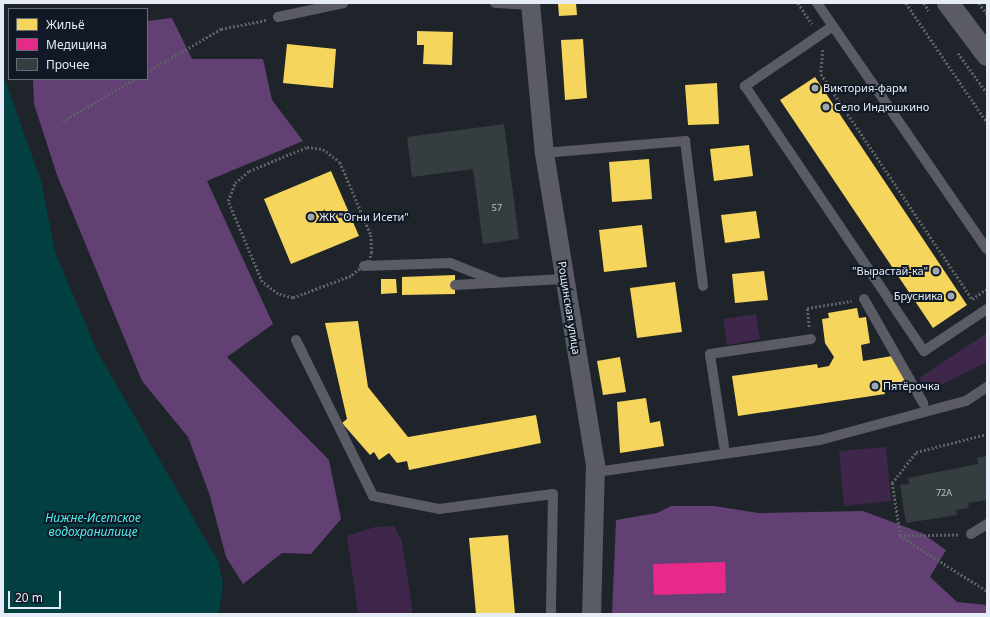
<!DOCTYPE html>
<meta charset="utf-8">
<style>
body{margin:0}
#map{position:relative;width:990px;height:617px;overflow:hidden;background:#1e242a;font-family:"Noto Sans",sans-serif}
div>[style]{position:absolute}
.green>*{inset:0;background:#3f264b}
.forest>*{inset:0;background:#634073}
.water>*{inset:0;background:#034041}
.homes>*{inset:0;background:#f6d55c}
.health>*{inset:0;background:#e7298a}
.building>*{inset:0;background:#363d41}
.path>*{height:2.5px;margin-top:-1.25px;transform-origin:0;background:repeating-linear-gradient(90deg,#5e6068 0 2px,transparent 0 4px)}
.service>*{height:10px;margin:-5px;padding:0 5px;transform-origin:5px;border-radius:5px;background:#5a5b65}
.minor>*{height:19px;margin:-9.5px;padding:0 9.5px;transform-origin:9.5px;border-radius:9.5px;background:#5a5b65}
.tertiary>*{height:22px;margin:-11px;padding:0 11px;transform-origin:11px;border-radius:11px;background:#5a5b65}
.dots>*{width:11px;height:11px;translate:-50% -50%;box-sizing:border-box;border:2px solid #101925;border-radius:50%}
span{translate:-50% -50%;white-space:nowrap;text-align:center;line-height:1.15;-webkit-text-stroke:4px #101925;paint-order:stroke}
.number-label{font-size:9px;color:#b9c0c8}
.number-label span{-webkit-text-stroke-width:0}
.poi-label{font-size:11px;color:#e5ecf5}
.left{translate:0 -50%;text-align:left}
.right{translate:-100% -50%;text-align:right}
.street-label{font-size:11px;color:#e5ecf5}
.water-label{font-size:12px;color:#4beeec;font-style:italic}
.frame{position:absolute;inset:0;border:4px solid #e5ecf5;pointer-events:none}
.legend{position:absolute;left:8px;top:8px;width:140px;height:72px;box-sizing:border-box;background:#101925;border:1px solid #656d78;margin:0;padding:5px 7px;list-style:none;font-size:12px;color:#e5ecf5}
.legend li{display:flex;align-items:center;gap:8px;height:20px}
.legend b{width:20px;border:1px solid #656d78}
.scale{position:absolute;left:8px;top:591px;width:53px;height:18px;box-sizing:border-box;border:2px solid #e5ecf5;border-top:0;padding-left:5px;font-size:12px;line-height:14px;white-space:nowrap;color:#e5ecf5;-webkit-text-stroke:3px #101925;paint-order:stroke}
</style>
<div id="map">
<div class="green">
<div style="clip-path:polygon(756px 314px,760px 339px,727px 345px,723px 319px)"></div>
<div style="clip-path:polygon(987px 333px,987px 362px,927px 392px,919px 378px)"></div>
<div style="clip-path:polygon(886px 447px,891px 501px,844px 506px,839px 451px)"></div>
<div style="clip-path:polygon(394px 526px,402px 541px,413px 614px,358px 614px,347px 536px,375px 527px)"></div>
</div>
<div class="forest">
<div style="clip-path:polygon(172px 18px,192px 59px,263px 59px,272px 100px,303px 141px,207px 181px,273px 324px,227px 357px,329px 460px,341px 519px,311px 554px,282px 553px,243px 584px,226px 557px,209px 493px,188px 437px,142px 381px,57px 175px,34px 104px,33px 79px,147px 79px,147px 21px)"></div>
<div style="clip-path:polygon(671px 506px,714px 506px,759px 513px,863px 511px,922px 533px,946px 550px,930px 577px,957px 602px,987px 605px,987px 614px,612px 614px,616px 520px,657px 513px)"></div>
</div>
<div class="water">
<div style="clip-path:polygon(3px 74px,41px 181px,55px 252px,98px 353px,218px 561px,223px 583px,219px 614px,3px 614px)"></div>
</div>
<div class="homes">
<div style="clip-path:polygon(558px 3px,576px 3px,577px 15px,559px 16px)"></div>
<div style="clip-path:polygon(417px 31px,453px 32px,452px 65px,423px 64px,424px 45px,417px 45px)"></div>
<div style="clip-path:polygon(583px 39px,587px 98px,565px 100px,561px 40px)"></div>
<div style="clip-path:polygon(287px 44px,336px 49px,333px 88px,283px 83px)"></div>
<div style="clip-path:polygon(815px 77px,967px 305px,933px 328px,780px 100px)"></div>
<div style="clip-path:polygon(717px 83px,719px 124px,688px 125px,685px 85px)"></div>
<div style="clip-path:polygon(749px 145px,753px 176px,714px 181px,710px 149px)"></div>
<div style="clip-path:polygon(649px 159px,652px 199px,612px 202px,609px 162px)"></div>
<div style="clip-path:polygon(331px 171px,359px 236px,291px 264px,264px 199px)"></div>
<div style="clip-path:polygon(756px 211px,760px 238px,725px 243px,721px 215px)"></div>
<div style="clip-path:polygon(642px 225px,647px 267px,604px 272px,599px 230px)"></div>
<div style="clip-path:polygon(764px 271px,768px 300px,735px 303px,732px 274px)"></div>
<div style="clip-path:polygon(455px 275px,455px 294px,402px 295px,402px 277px)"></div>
<div style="clip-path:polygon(381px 279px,396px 279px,397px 293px,381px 294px)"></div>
<div style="clip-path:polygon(675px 282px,682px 332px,637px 338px,630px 288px)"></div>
<div style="clip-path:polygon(857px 308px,859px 318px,866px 317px,870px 343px,861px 345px,863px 361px,892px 356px,910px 386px,884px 390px,885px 394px,738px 416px,732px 376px,817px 364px,818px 368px,829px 366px,834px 357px,825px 343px,822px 319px,829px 318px,828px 313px)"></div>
<div style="clip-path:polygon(358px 321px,368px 387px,408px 437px,536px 415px,541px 443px,409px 470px,407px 461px,397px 463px,389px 453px,379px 460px,374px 452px,370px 455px,342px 423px,347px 419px,325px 323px)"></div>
<div style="clip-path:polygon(620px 357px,626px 392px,603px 395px,597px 361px)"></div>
<div style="clip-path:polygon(646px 398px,650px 423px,660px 421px,664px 446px,620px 453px,617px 402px)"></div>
<div style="clip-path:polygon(508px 535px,515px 614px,476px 614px,469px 538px)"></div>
</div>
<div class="health">
<div style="clip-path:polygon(725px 562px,726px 593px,654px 595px,653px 564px)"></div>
</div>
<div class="building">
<div style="clip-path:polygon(504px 124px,519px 239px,483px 244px,473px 169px,412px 177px,407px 137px)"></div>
<div style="clip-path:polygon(987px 456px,987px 500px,968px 503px,969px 508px,956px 510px,957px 515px,906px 523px,900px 485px,909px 484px,908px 478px,978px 464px,977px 458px)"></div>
</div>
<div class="path">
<div style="left:798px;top:3px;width:25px;rotate:56deg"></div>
<div style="left:906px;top:3px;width:144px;rotate:55.8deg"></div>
<div style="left:924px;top:3px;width:9px;rotate:58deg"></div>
<div style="left:979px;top:3px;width:14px;rotate:54deg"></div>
<div style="left:823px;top:50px;width:24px;rotate:95deg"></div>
<div style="left:821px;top:74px;width:271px;rotate:56.1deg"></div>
<div style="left:972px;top:299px;width:18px;rotate:-34deg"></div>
<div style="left:958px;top:53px;width:49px;rotate:54.1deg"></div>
<div style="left:147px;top:72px;width:86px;rotate:-30.2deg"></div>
<div style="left:221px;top:29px;width:46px;rotate:-11.3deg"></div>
<div style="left:63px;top:121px;width:83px;rotate:-30.3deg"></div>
<div style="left:307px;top:147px;width:16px;rotate:7deg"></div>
<div style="left:323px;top:149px;width:21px;rotate:37deg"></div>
<div style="left:340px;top:162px;width:79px;rotate:67deg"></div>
<div style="left:371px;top:235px;width:17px;rotate:87deg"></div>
<div style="left:372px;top:252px;width:9px;rotate:108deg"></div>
<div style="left:369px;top:261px;width:23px;rotate:140deg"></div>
<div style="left:351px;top:276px;width:62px;rotate:159.2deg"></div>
<div style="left:293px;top:298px;width:16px;rotate:-165deg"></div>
<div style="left:278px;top:294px;width:20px;rotate:-143deg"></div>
<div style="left:262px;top:282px;width:88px;rotate:-112.8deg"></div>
<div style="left:228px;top:201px;width:19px;rotate:-69deg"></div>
<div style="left:235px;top:183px;width:18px;rotate:-41deg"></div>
<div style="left:249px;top:171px;width:63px;rotate:-22.5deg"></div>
<div style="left:809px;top:327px;width:19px;rotate:-96deg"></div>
<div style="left:807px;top:308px;width:45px;rotate:-9deg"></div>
<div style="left:958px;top:535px;width:58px;rotate:179deg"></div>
<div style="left:900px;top:536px;width:54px;rotate:-98.6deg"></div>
<div style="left:892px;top:483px;width:39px;rotate:-52deg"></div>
<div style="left:916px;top:452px;width:73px;rotate:-14.2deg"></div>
<div style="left:900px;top:536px;width:103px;rotate:32.3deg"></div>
</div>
<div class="service">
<div style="left:495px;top:3px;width:35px;rotate:3deg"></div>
<div style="left:817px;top:3px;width:299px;rotate:55.4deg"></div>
<div style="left:278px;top:17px;width:67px;rotate:-12deg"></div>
<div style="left:833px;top:26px;width:107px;rotate:145.7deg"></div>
<div style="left:745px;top:86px;width:320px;rotate:56deg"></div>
<div style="left:924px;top:351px;width:76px;rotate:-33.7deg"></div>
<div style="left:544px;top:153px;width:142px;rotate:-4.9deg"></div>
<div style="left:685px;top:141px;width:146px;rotate:82.9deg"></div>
<div style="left:364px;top:266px;width:86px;rotate:-2deg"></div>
<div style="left:450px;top:263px;width:52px;rotate:21.6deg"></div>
<div style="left:455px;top:285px;width:109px;rotate:-3.2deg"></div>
<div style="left:864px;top:299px;width:120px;rotate:60.4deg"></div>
<div style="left:296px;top:340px;width:174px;rotate:63.7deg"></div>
<div style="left:373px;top:496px;width:67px;rotate:11.1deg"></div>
<div style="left:439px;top:509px;width:115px;rotate:-7.5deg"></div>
<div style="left:553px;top:494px;width:120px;rotate:91deg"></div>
<div style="left:724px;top:446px;width:93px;rotate:-98.7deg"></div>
<div style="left:710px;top:354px;width:102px;rotate:-8.4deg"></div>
<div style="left:596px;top:472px;width:226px;rotate:-8.1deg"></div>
<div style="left:820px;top:440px;width:151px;rotate:-15deg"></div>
<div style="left:966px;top:401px;width:25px;rotate:-34deg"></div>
<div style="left:971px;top:534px;width:19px;rotate:-32deg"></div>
</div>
<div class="minor">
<div style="left:530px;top:3px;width:151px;rotate:84.7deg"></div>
<div style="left:544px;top:153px;width:314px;rotate:80.7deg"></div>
<div style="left:595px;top:463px;width:151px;rotate:91.5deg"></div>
</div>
<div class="tertiary">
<div style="left:948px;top:3px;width:65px;rotate:53.1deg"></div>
</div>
<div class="dots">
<div style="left:815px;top:88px;background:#9fa6ae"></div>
<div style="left:826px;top:107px;background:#9fa6ae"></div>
<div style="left:311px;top:217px;background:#9fa6ae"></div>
<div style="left:936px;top:271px;background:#9fa6ae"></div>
<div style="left:951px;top:296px;background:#9fa6ae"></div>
<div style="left:875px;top:386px;background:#9fa6ae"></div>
</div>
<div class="number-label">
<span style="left:497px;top:208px">57</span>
<span style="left:944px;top:493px">72А</span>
</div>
<div class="poi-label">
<span class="left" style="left:823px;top:88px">Виктория-фарм</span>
<span class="left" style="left:834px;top:107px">Село Индюшкино</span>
<span class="left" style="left:319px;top:217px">ЖК "Огни Исети"</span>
<span class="right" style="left:928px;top:271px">"Вырастай-ка"</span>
<span class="right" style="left:943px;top:296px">Брусника</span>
<span class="left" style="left:883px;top:386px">Пятёрочка</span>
</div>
<div class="street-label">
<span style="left:569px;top:308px;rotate:81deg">Рощинская улица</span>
</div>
<div class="water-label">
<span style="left:93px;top:525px">Нижне-Исетское<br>водохранилище</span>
</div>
<div class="frame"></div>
<ul class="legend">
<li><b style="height:11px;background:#f6d55c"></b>Жильё</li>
<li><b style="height:11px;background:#e7298a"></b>Медицина</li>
<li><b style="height:11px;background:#363d41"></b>Прочее</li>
</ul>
<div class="scale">20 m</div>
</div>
